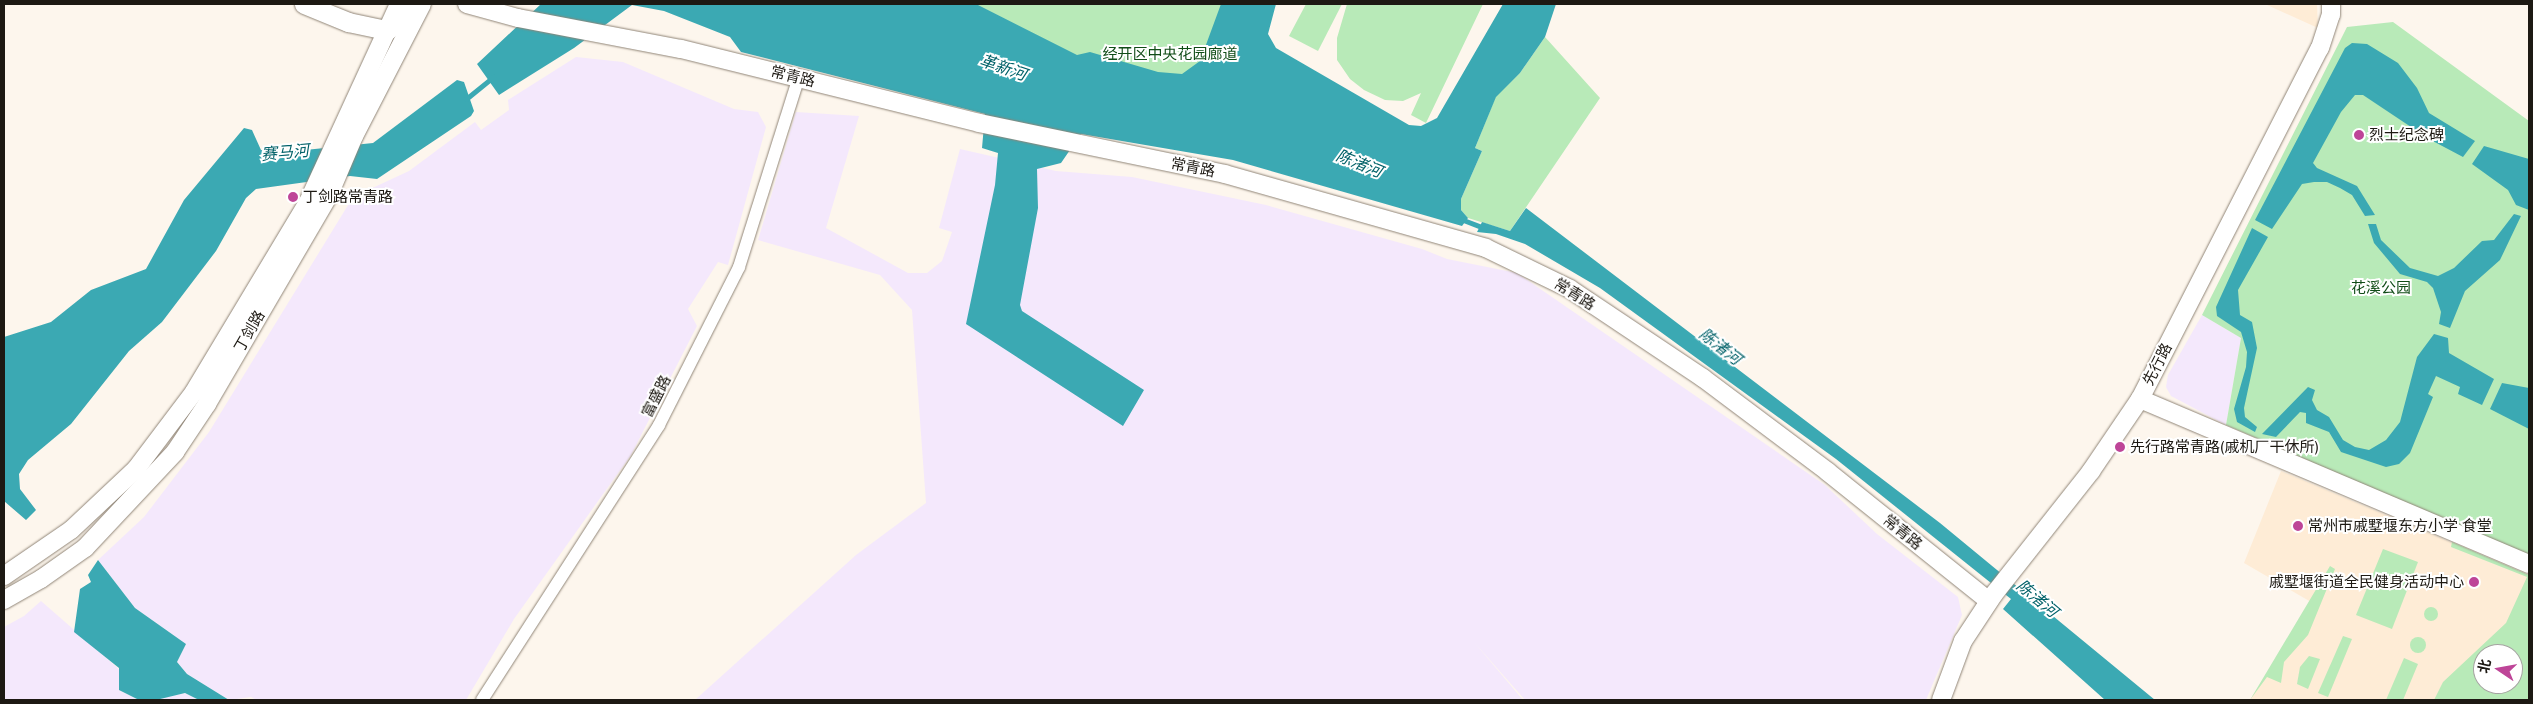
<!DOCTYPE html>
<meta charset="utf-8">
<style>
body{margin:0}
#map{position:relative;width:2533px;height:704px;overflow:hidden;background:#fdf6ed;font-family:"Public Sans","Noto Sans SC",sans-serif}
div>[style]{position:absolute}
.built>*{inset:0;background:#feecd6}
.industrial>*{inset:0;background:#f4e8fc}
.green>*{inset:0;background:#b8eab8}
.round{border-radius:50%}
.water>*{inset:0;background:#3ba9b3}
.stream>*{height:4.5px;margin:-2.25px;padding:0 2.25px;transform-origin:2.25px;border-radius:2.25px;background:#3ba9b3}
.roads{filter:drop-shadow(0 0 1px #908577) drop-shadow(0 0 1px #908577)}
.street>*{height:12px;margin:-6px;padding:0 6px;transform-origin:6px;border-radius:6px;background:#fff}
.secondary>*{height:18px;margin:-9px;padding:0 9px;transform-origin:9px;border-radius:9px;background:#fff}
.primary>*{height:19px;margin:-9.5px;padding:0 9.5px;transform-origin:9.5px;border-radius:9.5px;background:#fff}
.dots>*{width:14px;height:14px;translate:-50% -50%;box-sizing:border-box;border:2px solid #fff;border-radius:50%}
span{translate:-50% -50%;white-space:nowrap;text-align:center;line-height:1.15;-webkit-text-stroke:4px #fff;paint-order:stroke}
.park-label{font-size:15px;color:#104c17}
.street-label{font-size:15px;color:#1d1913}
.poi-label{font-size:15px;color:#1d1913}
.left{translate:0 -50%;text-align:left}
.right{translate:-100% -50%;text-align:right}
.water-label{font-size:16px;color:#006168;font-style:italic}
.frame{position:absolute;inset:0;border:5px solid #1d1913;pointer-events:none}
.north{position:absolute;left:2473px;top:644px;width:50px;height:50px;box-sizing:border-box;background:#fff;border:1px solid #a5a3a1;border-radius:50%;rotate:282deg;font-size:14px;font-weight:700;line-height:20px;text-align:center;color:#1d1913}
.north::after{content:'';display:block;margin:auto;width:18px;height:22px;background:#be4598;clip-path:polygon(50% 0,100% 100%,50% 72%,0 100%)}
</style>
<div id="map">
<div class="built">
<div style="clip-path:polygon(2265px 4px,2317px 4px,2318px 28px)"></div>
<div style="clip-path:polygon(evenodd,2281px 471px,2529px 575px,2529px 700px,2250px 700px,2311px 602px,2244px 563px,2281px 471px,2483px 654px,2513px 654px,2513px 684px,2483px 684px,2483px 654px)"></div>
</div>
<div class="industrial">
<div style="clip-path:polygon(576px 57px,623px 62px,734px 109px,758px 112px,766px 127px,728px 265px,718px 262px,688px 309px,697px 326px,631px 455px,514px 619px,466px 700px,257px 700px,251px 697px,229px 700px,187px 674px,177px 662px,186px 644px,135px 608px,98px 560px,144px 517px,209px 432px,353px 197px,409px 171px,475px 122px,481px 130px,509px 110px,508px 100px)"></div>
<div style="clip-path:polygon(796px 112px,859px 116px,826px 228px,908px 273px,927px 273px,942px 261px,952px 232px,939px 228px,960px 149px,1056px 171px,1132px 177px,1266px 205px,1422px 249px,1447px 259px,1517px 273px,1825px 485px,1877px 534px,1958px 597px,1962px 615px,1926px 700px,1525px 700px,1474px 642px,1523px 700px,695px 700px,856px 555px,926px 503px,912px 310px,880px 275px,758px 240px)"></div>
<div style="clip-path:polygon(2202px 315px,2241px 338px,2226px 425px,2171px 396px,2166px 387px,2168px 375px)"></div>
<div style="clip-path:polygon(41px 601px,119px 669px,119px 690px,139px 700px,4px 700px,4px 627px,24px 616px)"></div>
<div style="clip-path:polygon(185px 693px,199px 700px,156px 700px,157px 698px)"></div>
</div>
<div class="green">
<div style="clip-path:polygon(868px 4px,1237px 4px,1210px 93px)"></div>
<div style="clip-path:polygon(1306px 4px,1342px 4px,1318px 51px,1289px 36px)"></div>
<div style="clip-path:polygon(1347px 4px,1483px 4px,1426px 123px,1411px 115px,1421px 93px,1403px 101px,1385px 100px,1364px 90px,1350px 79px,1337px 60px,1337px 38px)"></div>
<div style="clip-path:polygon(2393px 22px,2529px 121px,2529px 556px,2226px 425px,2241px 338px,2202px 315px,2347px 27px)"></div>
<div style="clip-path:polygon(1545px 37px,1600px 98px,1510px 231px,1468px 218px,1461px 210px,1461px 199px,1482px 151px,1475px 148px,1496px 96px,1520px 73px)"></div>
<div style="clip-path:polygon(evenodd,2452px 542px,2529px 575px,2529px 700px,2434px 700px,2443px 682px,2506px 623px,2527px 577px,2451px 547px,2452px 542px,2483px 654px,2513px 654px,2513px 684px,2483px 684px,2483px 654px)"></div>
<div style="clip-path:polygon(2383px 549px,2418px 562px,2392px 629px,2356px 615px)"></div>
<div style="clip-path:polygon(2330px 566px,2335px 569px,2308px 635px,2284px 662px,2281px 683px,2267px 677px,2250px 700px)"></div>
<div class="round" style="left:2424px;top:607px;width:14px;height:14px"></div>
<div style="clip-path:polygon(2343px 636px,2352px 639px,2328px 697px,2318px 693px)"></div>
<div class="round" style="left:2410px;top:637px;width:16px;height:16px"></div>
<div style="clip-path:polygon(2309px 656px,2320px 659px,2308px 689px,2297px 684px,2300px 667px)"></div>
<div style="clip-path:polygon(2404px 658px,2418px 664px,2403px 700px,2386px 700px)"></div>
</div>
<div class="water">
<div style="clip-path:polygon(541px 4px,976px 4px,1077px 55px,1090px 52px,1158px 72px,1182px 74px,1200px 61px,1221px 4px,1276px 4px,1268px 34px,1276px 48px,1409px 125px,1421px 126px,1437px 118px,1503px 4px,1556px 4px,1545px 37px,1520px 73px,1496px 97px,1475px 148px,1482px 151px,1461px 199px,1461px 210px,1468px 218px,1462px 226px,1233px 160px,1081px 134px,1061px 163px,1037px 169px,1038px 208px,1020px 305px,1022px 311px,1144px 390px,1123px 426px,966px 324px,995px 185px,998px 153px,982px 148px,985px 114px,741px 52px,730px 37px,664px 11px,632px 5px,574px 48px,499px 95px,477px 64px)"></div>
<div style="clip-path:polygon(2352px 43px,2367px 44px,2398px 63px,2417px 88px,2429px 113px,2475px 141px,2463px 157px,2429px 139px,2363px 95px,2355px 95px,2341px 112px,2313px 163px,2317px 168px,2357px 186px,2375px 215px,2365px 216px,2352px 195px,2340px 188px,2327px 182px,2314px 182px,2302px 184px,2272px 229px,2255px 220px,2345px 48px)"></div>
<div style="clip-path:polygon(457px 80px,464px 82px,474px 111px,471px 116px,377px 179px,350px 176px,256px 189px,246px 198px,216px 251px,162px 322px,129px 351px,71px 424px,28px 460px,19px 474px,20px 489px,36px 510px,26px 520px,4px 501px,4px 337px,51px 322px,91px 290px,146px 269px,184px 200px,244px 128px,252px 130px,261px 150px,276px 153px,373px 143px)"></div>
<div style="clip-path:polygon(2484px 146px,2529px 159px,2529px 210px,2516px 205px,2508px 190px,2472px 164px)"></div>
<div style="clip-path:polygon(1526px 208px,1940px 523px,2155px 700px,2105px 700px,2003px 609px,2011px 599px,1836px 459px,1600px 288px,1525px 244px,1496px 234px,1477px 232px,1482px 222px,1510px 231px)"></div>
<div style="clip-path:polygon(2514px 214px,2521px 216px,2500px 260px,2465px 291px,2450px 328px,2439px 324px,2441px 312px,2433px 288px,2427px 282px,2400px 274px,2374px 243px,2368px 224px,2376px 224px,2381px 240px,2410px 268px,2438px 276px,2454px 268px,2482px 241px,2494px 240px)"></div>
<div style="clip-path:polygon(2252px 228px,2268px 237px,2238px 290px,2240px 315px,2252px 322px,2257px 348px,2244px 408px,2245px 417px,2257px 427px,2255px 432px,2237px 422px,2234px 409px,2246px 367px,2247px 352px,2241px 332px,2217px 316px,2216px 307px)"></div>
<div style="clip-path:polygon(2434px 334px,2448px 338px,2449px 353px,2494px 379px,2482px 405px,2458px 394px,2460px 387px,2436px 376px,2428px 394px,2433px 397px,2410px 453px,2399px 464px,2386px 467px,2341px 452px,2329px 432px,2306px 423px,2306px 413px,2300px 412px,2276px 437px,2262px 434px,2308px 387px,2315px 390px,2312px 400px,2317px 410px,2329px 417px,2343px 440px,2355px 447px,2369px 450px,2386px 440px,2400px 422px,2417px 357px)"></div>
<div style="clip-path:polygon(2502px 383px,2529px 388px,2529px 429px,2490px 409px)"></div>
<div style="clip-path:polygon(98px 560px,135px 608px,186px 644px,177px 662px,187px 674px,229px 700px,199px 700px,185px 693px,156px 700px,139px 700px,119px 690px,119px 668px,74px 632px,80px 589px,91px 582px,88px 575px)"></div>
</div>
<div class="stream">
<div style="left:466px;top:99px;width:35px;rotate:-39deg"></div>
<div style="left:1461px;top:219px;width:25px;rotate:21deg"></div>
</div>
<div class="roads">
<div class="street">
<div style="left:482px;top:700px;width:327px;rotate:-57.2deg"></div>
<div style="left:659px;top:425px;width:177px;rotate:-63.1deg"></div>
<div style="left:739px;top:267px;width:199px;rotate:-72.5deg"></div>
</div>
<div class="secondary">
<div style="left:467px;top:4px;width:53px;rotate:15.4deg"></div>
<div style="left:518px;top:18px;width:166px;rotate:10.8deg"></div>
<div style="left:681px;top:49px;width:307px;rotate:13.9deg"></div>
<div style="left:979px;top:123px;width:251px;rotate:11.7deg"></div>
<div style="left:1225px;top:174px;width:271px;rotate:15.8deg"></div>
<div style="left:1486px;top:248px;width:93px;rotate:26deg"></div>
<div style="left:1570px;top:289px;width:160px;rotate:33.8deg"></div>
<div style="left:1703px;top:378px;width:156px;rotate:36.9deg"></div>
<div style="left:1828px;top:472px;width:206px;rotate:38.7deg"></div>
<div style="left:2140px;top:399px;width:423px;rotate:23deg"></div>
<div style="left:4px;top:576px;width:81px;rotate:-34.5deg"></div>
<div style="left:71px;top:530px;width:89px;rotate:-43.2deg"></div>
<div style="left:136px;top:469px;width:96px;rotate:-53deg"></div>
<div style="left:194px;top:392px;width:222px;rotate:-59deg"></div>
<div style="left:308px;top:202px;width:218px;rotate:-65.3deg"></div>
<div style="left:4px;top:600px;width:43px;rotate:-29.6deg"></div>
<div style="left:41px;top:579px;width:54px;rotate:-35.2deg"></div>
<div style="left:85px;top:548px;width:132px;rotate:-46.8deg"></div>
<div style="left:175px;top:452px;width:58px;rotate:-56.3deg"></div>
<div style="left:207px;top:404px;width:242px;rotate:-59.7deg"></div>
<div style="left:329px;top:195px;width:64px;rotate:-67deg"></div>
<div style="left:354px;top:136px;width:148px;rotate:-62.7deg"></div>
<div style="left:1941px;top:700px;width:63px;rotate:-69.6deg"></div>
<div style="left:1963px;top:641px;width:56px;rotate:-56.6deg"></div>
<div style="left:1994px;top:594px;width:157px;rotate:-51.7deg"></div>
<div style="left:2091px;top:471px;width:87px;rotate:-55.8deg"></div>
<div style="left:2140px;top:399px;width:394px;rotate:-62.9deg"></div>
<div style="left:2320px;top:48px;width:35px;rotate:-72deg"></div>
<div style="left:2331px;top:15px;width:11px;rotate:-90deg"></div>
</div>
<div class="primary">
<div style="left:304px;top:4px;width:48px;rotate:22.2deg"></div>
<div style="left:348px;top:22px;width:40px;rotate:12deg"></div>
<div style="left:387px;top:30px;width:40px;rotate:-41deg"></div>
</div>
</div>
<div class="dots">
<div style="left:2359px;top:135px;background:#be4598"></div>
<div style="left:293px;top:197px;background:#be4598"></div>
<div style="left:2120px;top:447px;background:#be4598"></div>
<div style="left:2298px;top:526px;background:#be4598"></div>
<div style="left:2474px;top:582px;background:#be4598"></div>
</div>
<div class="park-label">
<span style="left:1170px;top:54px">经开区中央花园廊道</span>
<span style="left:2381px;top:288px">花溪公园</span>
</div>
<div class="street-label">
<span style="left:793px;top:76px;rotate:14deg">常青路</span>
<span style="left:1193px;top:167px;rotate:11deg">常青路</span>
<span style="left:1575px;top:294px;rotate:32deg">常青路</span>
<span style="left:249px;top:331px;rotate:-60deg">丁剑路</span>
<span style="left:2157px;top:364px;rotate:-63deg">先行路</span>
<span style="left:656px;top:396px;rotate:-63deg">富盛路</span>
<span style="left:1903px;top:532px;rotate:39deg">常青路</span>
</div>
<div class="poi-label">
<span class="left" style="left:2369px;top:135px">烈士纪念碑</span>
<span class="left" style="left:303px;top:197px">丁剑路常青路</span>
<span class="left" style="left:2130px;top:447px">先行路常青路(戚机厂干休所)</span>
<span class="left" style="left:2308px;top:526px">常州市戚墅堰东方小学 食堂</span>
<span class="right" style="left:2464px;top:582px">戚墅堰街道全民健身活动中心</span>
</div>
<div class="water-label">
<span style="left:1003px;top:68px;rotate:19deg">革新河</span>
<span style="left:285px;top:153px;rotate:-5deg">赛马河</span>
<span style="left:1359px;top:164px;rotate:22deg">陈渚河</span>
<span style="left:1720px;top:347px;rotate:38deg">陈渚河</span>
<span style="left:2037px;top:599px;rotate:40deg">陈渚河</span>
</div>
<div class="frame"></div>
<div class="north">北</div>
</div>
